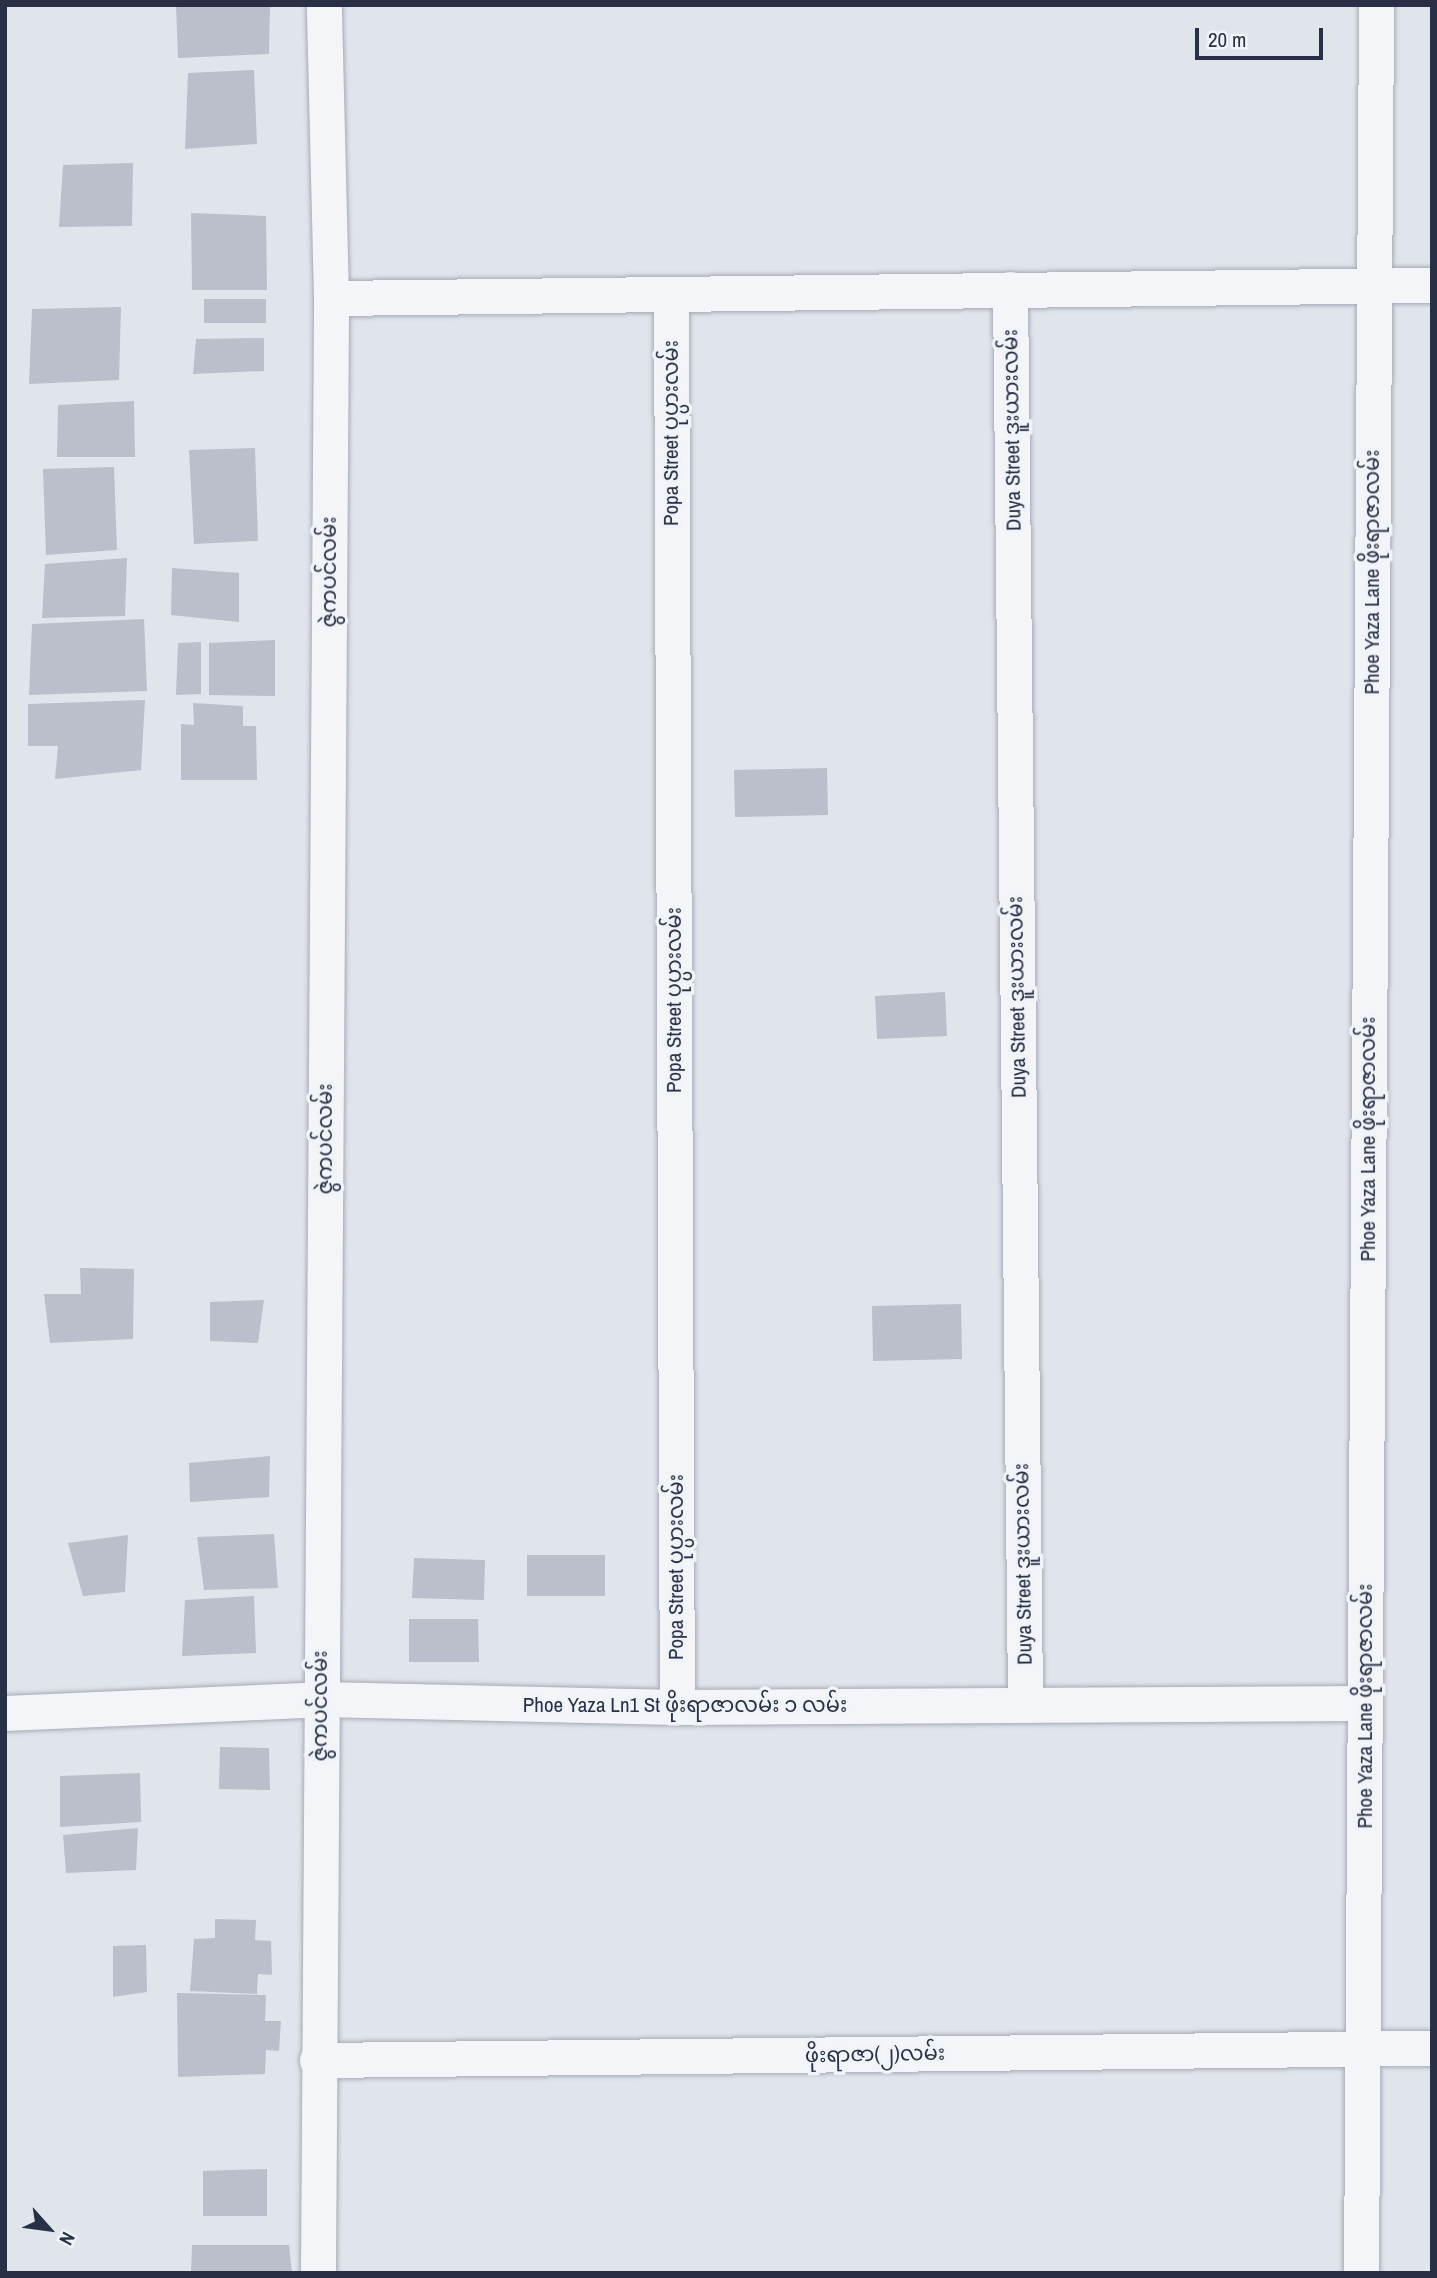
<!DOCTYPE html>
<meta charset="utf-8">
<style>
body{margin:0}
#map{position:relative;width:1437px;height:2278px;overflow:hidden;background:#e0e4eb;font-family:"Archivo Narrow","Noto Sans Myanmar",sans-serif}
div>[style]{position:absolute}
.building>*{inset:0;background:#babfcb}
.roads{filter:drop-shadow(0 0 2px #a5aab6) drop-shadow(0 0 2px #a5aab6)}
.street>*{height:35px;margin:-17.5px;padding:0 17.5px;transform-origin:17.5px;border-radius:17.5px;background:#f3f5f8}
span{translate:-50% -50%;white-space:nowrap;text-align:center;line-height:1.15;-webkit-text-stroke:7px #f0f3f8;paint-order:stroke}
.street-label{font-size:21px;color:#273044}
.frame{position:absolute;inset:0;border:7px solid #273044;pointer-events:none}
.north{position:absolute;left:14px;top:2194px;width:70px;height:70px;-webkit-text-stroke:5px #f0f3f8;paint-order:stroke;rotate:118deg;font-size:19px;font-weight:700;line-height:28px;text-align:center;color:#273044}
.north::after{content:'';display:block;margin:auto;width:24px;height:32px;background:#273044;clip-path:polygon(50% 0,100% 100%,50% 72%,0 100%)}
.scale{position:absolute;left:1195px;top:28px;width:128px;height:32px;box-sizing:border-box;border:4px solid #273044;border-top:0;padding-left:9px;font-size:21px;line-height:24px;white-space:nowrap;color:#273044;-webkit-text-stroke:5px #f0f3f8;paint-order:stroke}
</style>
<div id="map">
<div class="building">
<div style="clip-path:polygon(176px 5px,270px 5px,269px 54px,178px 58px)"></div>
<div style="clip-path:polygon(254px 70px,257px 144px,185px 149px,188px 73px)"></div>
<div style="clip-path:polygon(133px 163px,132px 226px,59px 227px,63px 165px)"></div>
<div style="clip-path:polygon(191px 213px,266px 216px,267px 290px,192px 290px)"></div>
<div style="clip-path:polygon(204px 299px,266px 299px,266px 323px,204px 323px)"></div>
<div style="clip-path:polygon(121px 307px,119px 380px,29px 384px,32px 309px)"></div>
<div style="clip-path:polygon(264px 338px,264px 371px,193px 374px,196px 339px)"></div>
<div style="clip-path:polygon(134px 401px,135px 457px,57px 457px,58px 405px)"></div>
<div style="clip-path:polygon(255px 448px,258px 541px,194px 544px,189px 450px)"></div>
<div style="clip-path:polygon(114px 467px,117px 550px,46px 555px,43px 469px)"></div>
<div style="clip-path:polygon(127px 558px,125px 616px,42px 618px,45px 564px)"></div>
<div style="clip-path:polygon(172px 568px,239px 573px,239px 622px,171px 615px)"></div>
<div style="clip-path:polygon(144px 619px,147px 691px,29px 695px,32px 624px)"></div>
<div style="clip-path:polygon(275px 640px,275px 696px,209px 695px,209px 643px)"></div>
<div style="clip-path:polygon(201px 642px,201px 694px,176px 695px,178px 643px)"></div>
<div style="clip-path:polygon(145px 700px,141px 770px,55px 779px,58px 746px,28px 746px,28px 704px)"></div>
<div style="clip-path:polygon(193px 703px,243px 706px,243px 726px,256px 726px,257px 780px,181px 780px,181px 724px,194px 725px)"></div>
<div style="clip-path:polygon(827px 768px,828px 815px,735px 817px,734px 770px)"></div>
<div style="clip-path:polygon(945px 992px,947px 1036px,877px 1039px,875px 996px)"></div>
<div style="clip-path:polygon(80px 1268px,134px 1269px,133px 1339px,50px 1343px,44px 1294px,81px 1294px)"></div>
<div style="clip-path:polygon(264px 1300px,258px 1343px,210px 1341px,210px 1302px)"></div>
<div style="clip-path:polygon(961px 1304px,962px 1359px,873px 1361px,872px 1306px)"></div>
<div style="clip-path:polygon(270px 1456px,269px 1497px,190px 1502px,189px 1463px)"></div>
<div style="clip-path:polygon(274px 1534px,278px 1588px,204px 1590px,197px 1537px)"></div>
<div style="clip-path:polygon(128px 1535px,125px 1592px,83px 1596px,68px 1543px)"></div>
<div style="clip-path:polygon(527px 1555px,605px 1555px,605px 1596px,527px 1596px)"></div>
<div style="clip-path:polygon(414px 1558px,485px 1560px,484px 1600px,412px 1598px)"></div>
<div style="clip-path:polygon(254px 1596px,256px 1653px,182px 1656px,185px 1600px)"></div>
<div style="clip-path:polygon(409px 1619px,478px 1619px,479px 1662px,409px 1662px)"></div>
<div style="clip-path:polygon(220px 1747px,269px 1748px,270px 1790px,219px 1789px)"></div>
<div style="clip-path:polygon(140px 1773px,141px 1822px,60px 1827px,60px 1776px)"></div>
<div style="clip-path:polygon(138px 1828px,136px 1870px,66px 1873px,63px 1835px)"></div>
<div style="clip-path:polygon(215px 1919px,256px 1920px,255px 1940px,271px 1941px,272px 1975px,258px 1974px,257px 1994px,190px 1991px,194px 1939px,215px 1938px)"></div>
<div style="clip-path:polygon(146px 1945px,147px 1992px,113px 1997px,113px 1946px)"></div>
<div style="clip-path:polygon(177px 1993px,266px 1995px,265px 2021px,281px 2021px,279px 2051px,266px 2050px,265px 2074px,178px 2077px)"></div>
<div style="clip-path:polygon(267px 2169px,267px 2216px,203px 2216px,203px 2171px)"></div>
<div style="clip-path:polygon(192px 2245px,289px 2245px,292px 2273px,191px 2273px)"></div>
</div>
<div class="roads">
<div class="street">
<div style="left:1010px;top:289px;width:1416px;rotate:89.39deg"></div>
<div style="left:671px;top:294px;width:1413px;rotate:89.76deg"></div>
<div style="left:331px;top:298px;width:1101px;rotate:-0.68deg"></div>
<div style="left:5px;top:1713px;width:316px;rotate:-2.5deg"></div>
<div style="left:321px;top:1699px;width:356px;rotate:1.3deg"></div>
<div style="left:677px;top:1707px;width:688px;rotate:-0.33deg"></div>
<div style="left:317px;top:2060px;width:1115px;rotate:-0.62deg"></div>
<div style="left:318px;top:2273px;width:1975px;rotate:-89.62deg"></div>
<div style="left:331px;top:298px;width:293px;rotate:-91.4deg"></div>
<div style="left:1361px;top:2273px;width:2268px;rotate:-89.62deg"></div>
</div>
</div>
<div class="street-label">
<span style="left:1012px;top:430px;rotate:-91deg">Duya Street ဒူးယားလမ်း</span>
<span style="left:671px;top:433px;rotate:-90deg">Popa Street ပုပ္ပားလမ်း</span>
<span style="left:329px;top:572px;rotate:-90deg">ဇွဲကပင်လမ်း</span>
<span style="left:1372px;top:572px;rotate:-90deg">Phoe Yaza Lane ဖိုးရာဇာလမ်း</span>
<span style="left:1017px;top:997px;rotate:-91deg">Duya Street ဒူးယားလမ်း</span>
<span style="left:674px;top:1000px;rotate:-90deg">Popa Street ပုပ္ပားလမ်း</span>
<span style="left:325px;top:1139px;rotate:-90deg">ဇွဲကပင်လမ်း</span>
<span style="left:1368px;top:1139px;rotate:-90deg">Phoe Yaza Lane ဖိုးရာဇာလမ်း</span>
<span style="left:1023px;top:1564px;rotate:-91deg">Duya Street ဒူးယားလမ်း</span>
<span style="left:676px;top:1567px;rotate:-90deg">Popa Street ပုပ္ပားလမ်း</span>
<span style="left:685px;top:1705px">Phoe Yaza Ln1 St ဖိုးရာဇာလမ်း ၁ လမ်း</span>
<span style="left:320px;top:1706px;rotate:-90deg">ဇွဲကပင်လမ်း</span>
<span style="left:1365px;top:1706px;rotate:-90deg">Phoe Yaza Lane ဖိုးရာဇာလမ်း</span>
<span style="left:875px;top:2054px;rotate:-1deg">ဖိုးရာဇာ(၂)လမ်း</span>
</div>
<div class="frame"></div>
<div class="north">N</div>
<div class="scale">20 m</div>
</div>
